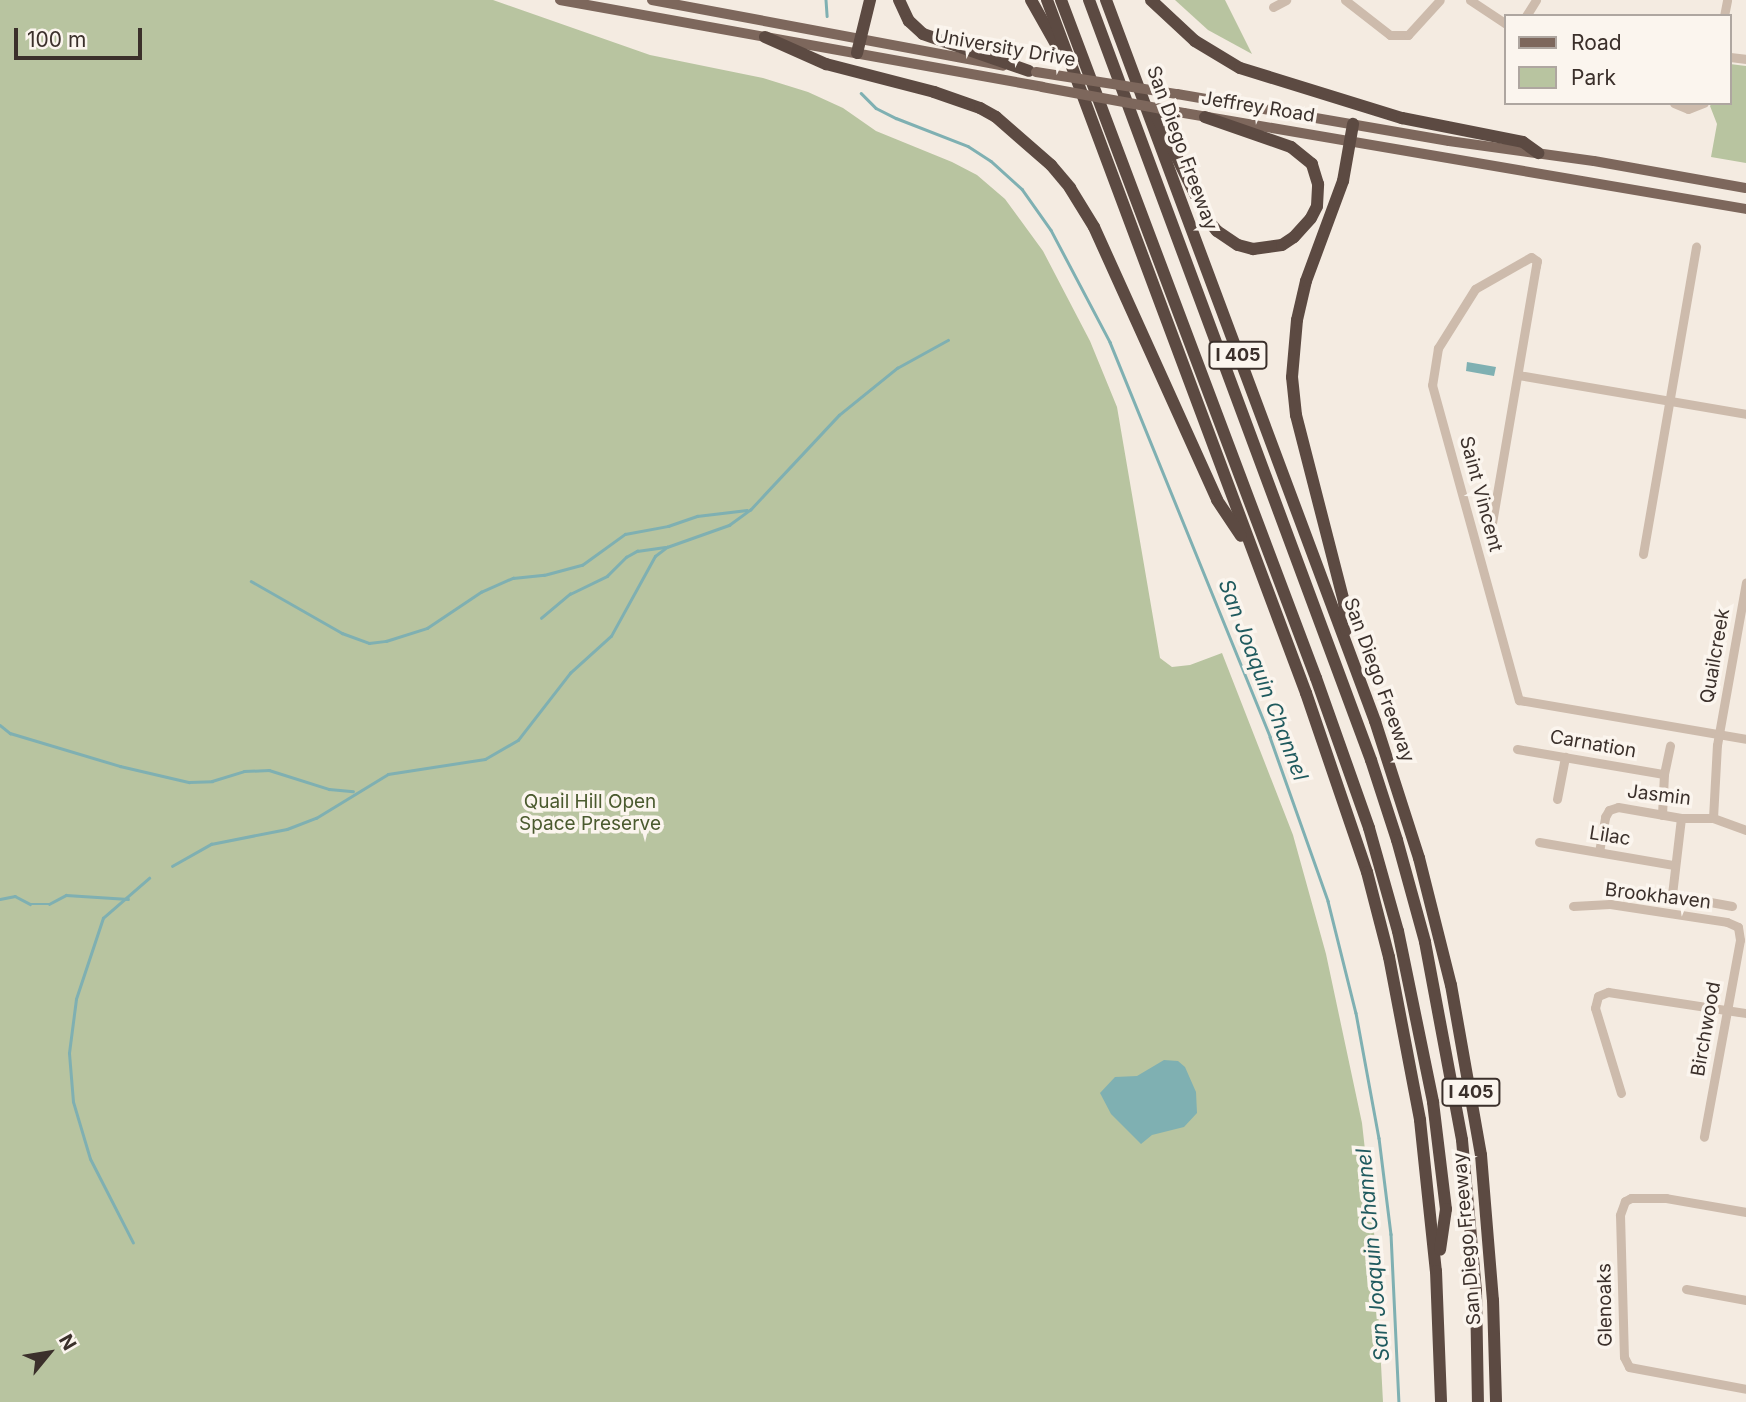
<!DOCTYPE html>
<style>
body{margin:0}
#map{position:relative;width:1746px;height:1402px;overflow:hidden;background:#f4ebe1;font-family:Inter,sans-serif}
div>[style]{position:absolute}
.green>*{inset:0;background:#b8c4a0}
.water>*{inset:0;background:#7fb0b2}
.stream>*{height:2.5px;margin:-1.25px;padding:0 1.25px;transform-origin:1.25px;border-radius:1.25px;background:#7fb0b2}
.minor>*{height:9px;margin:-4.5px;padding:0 4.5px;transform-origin:4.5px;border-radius:4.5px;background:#cdbbac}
.major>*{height:10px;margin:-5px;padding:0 5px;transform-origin:5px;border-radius:5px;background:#7d675c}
.highway>*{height:12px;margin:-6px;padding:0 6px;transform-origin:6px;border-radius:6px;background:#5c4a42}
.major-bridge>*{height:10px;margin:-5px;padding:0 5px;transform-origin:5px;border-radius:5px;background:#7d675c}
span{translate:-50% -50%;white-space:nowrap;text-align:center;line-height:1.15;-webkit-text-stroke:7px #fbf5ee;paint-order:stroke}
.shield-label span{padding:2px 5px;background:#fbf5ee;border:2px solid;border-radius:5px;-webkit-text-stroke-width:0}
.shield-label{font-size:18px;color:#3b302b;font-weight:700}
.street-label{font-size:19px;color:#3b302b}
.park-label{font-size:19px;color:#4a5a2e}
.water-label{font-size:21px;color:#1f5a5e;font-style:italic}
.legend{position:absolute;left:1504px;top:14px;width:228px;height:91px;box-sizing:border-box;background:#fbf5ee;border:2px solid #aea6a0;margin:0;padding:9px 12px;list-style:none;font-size:21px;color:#3b302b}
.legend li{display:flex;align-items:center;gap:14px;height:35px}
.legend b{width:35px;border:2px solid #aea6a0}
.north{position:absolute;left:14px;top:1318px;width:70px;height:70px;-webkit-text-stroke:5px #fbf5ee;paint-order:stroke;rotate:60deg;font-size:19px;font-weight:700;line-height:28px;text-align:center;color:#3b302b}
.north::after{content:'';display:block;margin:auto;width:24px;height:32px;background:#3b302b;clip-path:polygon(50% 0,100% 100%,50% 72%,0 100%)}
.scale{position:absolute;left:14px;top:28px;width:128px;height:32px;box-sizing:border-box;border:4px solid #3b302b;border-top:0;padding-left:9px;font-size:21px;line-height:24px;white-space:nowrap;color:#3b302b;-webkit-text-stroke:5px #fbf5ee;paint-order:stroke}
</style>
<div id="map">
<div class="green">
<div style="clip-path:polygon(0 0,493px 0,650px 55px,763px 78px,808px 92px,843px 108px,876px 131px,952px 162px,977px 175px,1005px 199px,1043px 251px,1090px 341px,1117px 407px,1160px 658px,1172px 667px,1190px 665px,1222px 653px,1293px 835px,1326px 954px,1362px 1123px,1374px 1231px,1383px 1402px,0 1402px)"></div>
<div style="clip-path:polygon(1175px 0,1225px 0,1252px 54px,1208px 30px)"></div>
<div style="clip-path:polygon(1730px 64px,1746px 66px,1746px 163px,1711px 157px,1717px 124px,1710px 106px,1712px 103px,1730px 103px)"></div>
</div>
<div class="water">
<div style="clip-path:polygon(1467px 362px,1496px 367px,1494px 376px,1466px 371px)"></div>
<div style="clip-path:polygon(1164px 1060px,1178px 1061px,1185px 1067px,1196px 1092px,1197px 1113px,1184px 1127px,1152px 1135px,1141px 1144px,1111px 1114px,1100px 1093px,1115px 1077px,1137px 1076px)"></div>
</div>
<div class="stream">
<div style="left:826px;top:0;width:16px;rotate:86deg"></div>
<div style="left:861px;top:93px;width:21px;rotate:45deg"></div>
<div style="left:876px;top:108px;width:22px;rotate:27deg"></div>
<div style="left:896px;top:118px;width:77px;rotate:21.3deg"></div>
<div style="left:968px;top:146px;width:27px;rotate:33deg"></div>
<div style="left:991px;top:161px;width:42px;rotate:42.1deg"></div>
<div style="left:1022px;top:189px;width:50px;rotate:54.7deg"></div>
<div style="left:1051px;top:230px;width:127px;rotate:62.2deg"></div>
<div style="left:1110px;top:342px;width:426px;rotate:67.9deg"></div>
<div style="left:1270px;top:737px;width:174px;rotate:70.5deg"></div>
<div style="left:1328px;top:901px;width:115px;rotate:76deg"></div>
<div style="left:1356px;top:1013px;width:127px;rotate:79.6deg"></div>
<div style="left:1379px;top:1138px;width:97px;rotate:82.9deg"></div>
<div style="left:1391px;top:1234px;width:168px;rotate:87.3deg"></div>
<div style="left:251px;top:581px;width:105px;rotate:29.7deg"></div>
<div style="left:342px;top:633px;width:29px;rotate:20deg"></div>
<div style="left:369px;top:643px;width:17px;rotate:-7deg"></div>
<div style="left:386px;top:641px;width:43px;rotate:-17.6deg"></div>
<div style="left:427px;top:628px;width:65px;rotate:-33.7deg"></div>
<div style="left:481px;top:592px;width:35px;rotate:-24deg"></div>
<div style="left:513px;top:578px;width:31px;rotate:-6deg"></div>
<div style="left:544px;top:575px;width:39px;rotate:-15deg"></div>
<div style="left:582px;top:565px;width:53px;rotate:-35.8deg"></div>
<div style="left:625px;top:534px;width:44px;rotate:-10.5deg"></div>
<div style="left:668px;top:526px;width:31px;rotate:-19deg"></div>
<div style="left:697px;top:516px;width:50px;rotate:-6.8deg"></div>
<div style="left:541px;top:618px;width:38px;rotate:-40deg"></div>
<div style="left:570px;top:594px;width:41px;rotate:-25.9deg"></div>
<div style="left:607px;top:576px;width:27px;rotate:-45deg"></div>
<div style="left:626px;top:557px;width:13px;rotate:-29deg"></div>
<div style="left:637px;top:551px;width:28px;rotate:-8deg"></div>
<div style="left:0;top:725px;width:13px;rotate:39deg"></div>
<div style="left:10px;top:733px;width:115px;rotate:16.7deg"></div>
<div style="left:120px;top:766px;width:71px;rotate:13.1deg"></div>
<div style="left:189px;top:782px;width:23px;rotate:-2deg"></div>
<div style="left:212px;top:781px;width:34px;rotate:-17deg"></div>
<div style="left:244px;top:771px;width:25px;rotate:-2deg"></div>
<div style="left:269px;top:770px;width:63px;rotate:17.6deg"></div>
<div style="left:329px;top:789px;width:24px;rotate:5deg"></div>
<div style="left:172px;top:866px;width:45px;rotate:-29.4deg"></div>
<div style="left:211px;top:844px;width:77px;rotate:-11.2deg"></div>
<div style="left:287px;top:829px;width:31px;rotate:-21deg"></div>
<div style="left:316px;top:818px;width:84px;rotate:-31.4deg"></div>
<div style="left:388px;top:774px;width:98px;rotate:-8.8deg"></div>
<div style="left:485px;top:759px;width:38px;rotate:-30deg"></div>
<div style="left:518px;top:740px;width:85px;rotate:-52.2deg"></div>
<div style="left:570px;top:673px;width:55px;rotate:-42.1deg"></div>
<div style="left:611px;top:636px;width:91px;rotate:-61.2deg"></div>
<div style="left:655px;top:556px;width:15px;rotate:-37deg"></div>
<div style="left:667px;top:547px;width:66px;rotate:-19.5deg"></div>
<div style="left:729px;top:525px;width:26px;rotate:-36deg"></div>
<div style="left:750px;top:510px;width:130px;rotate:-46.9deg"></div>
<div style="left:839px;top:415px;width:75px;rotate:-39deg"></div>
<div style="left:897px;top:368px;width:58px;rotate:-28.8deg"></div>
<div style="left:0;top:899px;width:15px;rotate:-11deg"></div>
<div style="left:15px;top:896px;width:17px;rotate:28deg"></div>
<div style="left:30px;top:904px;width:19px"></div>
<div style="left:49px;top:904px;width:19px;rotate:-28deg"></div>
<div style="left:66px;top:895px;width:62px;rotate:3.7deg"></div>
<div style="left:133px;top:1243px;width:94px;rotate:-117.1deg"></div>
<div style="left:90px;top:1159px;width:59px;rotate:-106.6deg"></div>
<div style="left:73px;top:1102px;width:49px;rotate:-94.7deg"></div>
<div style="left:69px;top:1053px;width:54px;rotate:-82.6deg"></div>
<div style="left:76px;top:999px;width:85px;rotate:-71.6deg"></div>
<div style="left:103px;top:918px;width:61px;rotate:-41deg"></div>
</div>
<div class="minor">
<div style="left:1345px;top:0;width:57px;rotate:37.9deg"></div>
<div style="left:1390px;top:35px;width:18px"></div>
<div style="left:1408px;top:35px;width:47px;rotate:-47.6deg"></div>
<div style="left:1470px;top:0;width:43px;rotate:33.7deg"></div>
<div style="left:1273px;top:7px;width:15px;rotate:-28deg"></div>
<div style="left:1526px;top:16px;width:19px;rotate:-58deg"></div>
<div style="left:1724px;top:16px;width:16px;rotate:-79deg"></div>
<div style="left:1730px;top:57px;width:16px;rotate:7deg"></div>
<div style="left:1674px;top:103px;width:15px;rotate:23deg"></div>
<div style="left:1688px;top:109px;width:17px;rotate:-21deg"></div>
<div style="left:1518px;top:375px;width:231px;rotate:9.7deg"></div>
<div style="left:1492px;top:523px;width:261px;rotate:-80.3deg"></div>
<div style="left:1536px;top:266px;width:5px;rotate:-79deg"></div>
<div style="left:1537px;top:261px;width:7px;rotate:-146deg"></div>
<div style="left:1531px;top:257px;width:64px;rotate:150.3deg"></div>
<div style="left:1475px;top:289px;width:70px;rotate:122.1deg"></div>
<div style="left:1438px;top:348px;width:37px;rotate:99deg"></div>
<div style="left:1432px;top:385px;width:327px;rotate:74.6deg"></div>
<div style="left:1519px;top:700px;width:230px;rotate:9.7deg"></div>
<div style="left:1643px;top:554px;width:312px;rotate:-80.2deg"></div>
<div style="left:1517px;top:749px;width:149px;rotate:9.7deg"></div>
<div style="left:1557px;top:799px;width:43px;rotate:-79.2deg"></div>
<div style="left:1662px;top:815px;width:41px;rotate:-87.2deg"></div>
<div style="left:1664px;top:774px;width:29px;rotate:-78deg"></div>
<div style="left:1681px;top:818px;width:78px;rotate:96.7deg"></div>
<div style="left:1672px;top:895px;width:61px;rotate:10.4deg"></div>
<div style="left:1713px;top:818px;width:73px;rotate:-86.9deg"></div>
<div style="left:1717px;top:745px;width:165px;rotate:-79.9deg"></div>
<div style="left:1539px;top:842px;width:137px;rotate:9.7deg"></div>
<div style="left:1599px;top:852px;width:36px;rotate:-80deg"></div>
<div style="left:1605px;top:817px;width:8px;rotate:-60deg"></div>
<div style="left:1609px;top:810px;width:9px;rotate:-18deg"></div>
<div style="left:1618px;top:807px;width:64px;rotate:9.9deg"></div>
<div style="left:1681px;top:818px;width:32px"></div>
<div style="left:1713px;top:818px;width:35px;rotate:20deg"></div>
<div style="left:1573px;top:906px;width:37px;rotate:-3deg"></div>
<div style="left:1610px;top:904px;width:118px;rotate:8.7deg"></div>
<div style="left:1727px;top:922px;width:12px;rotate:24deg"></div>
<div style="left:1738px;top:927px;width:13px;rotate:81deg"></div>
<div style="left:1740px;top:940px;width:200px;rotate:100.4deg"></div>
<div style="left:1621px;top:1093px;width:89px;rotate:-107deg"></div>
<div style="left:1595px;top:1008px;width:12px;rotate:-76deg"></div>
<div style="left:1598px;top:996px;width:11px;rotate:-22deg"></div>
<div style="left:1608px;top:992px;width:140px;rotate:8.7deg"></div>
<div style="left:1746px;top:1212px;width:81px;rotate:-170.1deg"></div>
<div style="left:1666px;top:1198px;width:35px;rotate:180deg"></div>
<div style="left:1631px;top:1198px;width:7px;rotate:153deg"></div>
<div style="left:1625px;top:1201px;width:15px;rotate:110deg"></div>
<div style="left:1620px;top:1215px;width:142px;rotate:88.4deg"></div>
<div style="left:1624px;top:1357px;width:11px;rotate:63deg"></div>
<div style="left:1629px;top:1367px;width:119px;rotate:10.6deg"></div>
<div style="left:1686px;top:1289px;width:61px;rotate:10.4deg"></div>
</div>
<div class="major">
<div style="left:560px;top:0;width:490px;rotate:10.2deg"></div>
<div style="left:652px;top:0;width:357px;rotate:10.6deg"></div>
<div style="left:1177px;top:94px;width:276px;rotate:9.8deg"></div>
<div style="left:1449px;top:141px;width:146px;rotate:7.9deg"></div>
<div style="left:1594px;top:161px;width:154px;rotate:10.1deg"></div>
<div style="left:1184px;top:113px;width:570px;rotate:9.69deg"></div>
</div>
<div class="highway">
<div style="left:899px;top:0;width:23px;rotate:65deg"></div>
<div style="left:909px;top:21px;width:19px;rotate:43deg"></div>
<div style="left:923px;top:34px;width:112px;rotate:19.2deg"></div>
<div style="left:1031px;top:0;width:55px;rotate:60.6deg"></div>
<div style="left:1047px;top:0;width:740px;rotate:69.51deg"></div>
<div style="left:1306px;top:693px;width:189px;rotate:71.2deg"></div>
<div style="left:1367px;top:872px;width:88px;rotate:75.5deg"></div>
<div style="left:1389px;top:957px;width:166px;rotate:79.2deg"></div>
<div style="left:1420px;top:1120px;width:152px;rotate:84deg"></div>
<div style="left:1436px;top:1271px;width:131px;rotate:87.8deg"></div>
<div style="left:1061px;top:0;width:724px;rotate:69.39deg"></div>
<div style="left:1316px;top:678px;width:159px;rotate:70.5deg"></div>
<div style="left:1369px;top:828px;width:107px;rotate:74.3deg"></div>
<div style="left:1398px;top:931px;width:175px;rotate:78.4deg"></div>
<div style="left:1433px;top:1102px;width:108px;rotate:83.1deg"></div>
<div style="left:1446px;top:1209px;width:41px;rotate:98.3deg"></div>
<div style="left:1089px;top:0;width:811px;rotate:69.64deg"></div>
<div style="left:1371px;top:760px;width:84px;rotate:72deg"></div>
<div style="left:1397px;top:840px;width:106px;rotate:74.6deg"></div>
<div style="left:1425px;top:942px;width:201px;rotate:79.4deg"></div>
<div style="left:1462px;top:1140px;width:152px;rotate:84.7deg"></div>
<div style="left:1476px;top:1291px;width:111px;rotate:89deg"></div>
<div style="left:1106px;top:0;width:770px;rotate:69.54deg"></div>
<div style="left:1375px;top:721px;width:144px;rotate:72.2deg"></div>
<div style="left:1419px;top:858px;width:131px;rotate:75.9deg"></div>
<div style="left:1451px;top:985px;width:173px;rotate:80deg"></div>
<div style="left:1481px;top:1155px;width:145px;rotate:85.3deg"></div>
<div style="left:1493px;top:1300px;width:102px;rotate:88.3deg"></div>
<div style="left:1151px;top:0;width:60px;rotate:43deg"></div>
<div style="left:1195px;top:41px;width:52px;rotate:31deg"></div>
<div style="left:1240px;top:68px;width:170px;rotate:17.2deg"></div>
<div style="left:1402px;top:118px;width:123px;rotate:11.2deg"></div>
<div style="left:1523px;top:142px;width:19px;rotate:36deg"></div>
<div style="left:765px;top:37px;width:67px;rotate:23.9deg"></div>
<div style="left:826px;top:64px;width:112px;rotate:14.5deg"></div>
<div style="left:934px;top:92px;width:49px;rotate:19.2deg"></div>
<div style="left:980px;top:108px;width:18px;rotate:29deg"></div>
<div style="left:996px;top:117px;width:73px;rotate:41.1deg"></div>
<div style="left:1051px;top:165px;width:30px;rotate:50deg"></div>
<div style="left:1070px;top:188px;width:46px;rotate:58.4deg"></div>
<div style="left:1094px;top:227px;width:299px;rotate:65.7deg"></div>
<div style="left:1217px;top:500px;width:43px;rotate:56.3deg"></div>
<div style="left:857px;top:53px;width:55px;rotate:-76.2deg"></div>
<div style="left:1156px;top:115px;width:117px;rotate:63.7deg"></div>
<div style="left:1208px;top:220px;width:14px;rotate:51deg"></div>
<div style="left:1217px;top:231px;width:25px;rotate:34deg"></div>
<div style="left:1238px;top:245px;width:16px;rotate:15deg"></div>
<div style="left:1253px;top:249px;width:29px;rotate:-8deg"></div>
<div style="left:1282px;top:245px;width:14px;rotate:-34deg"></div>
<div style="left:1294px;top:237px;width:25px;rotate:-48deg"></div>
<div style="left:1311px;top:218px;width:13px;rotate:-63deg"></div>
<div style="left:1317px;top:206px;width:22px;rotate:-87deg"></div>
<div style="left:1318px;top:184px;width:21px;rotate:-107deg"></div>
<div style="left:1312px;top:164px;width:27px;rotate:-141deg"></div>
<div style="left:1291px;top:147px;width:91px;rotate:-160.8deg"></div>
<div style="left:1346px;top:630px;width:28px;rotate:-94deg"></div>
<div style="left:1344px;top:602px;width:193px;rotate:-104.4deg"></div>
<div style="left:1296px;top:415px;width:38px;rotate:-96deg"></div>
<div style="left:1292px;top:377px;width:57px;rotate:-85deg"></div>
<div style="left:1297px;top:320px;width:40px;rotate:-77deg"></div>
<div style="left:1306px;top:281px;width:107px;rotate:-69.7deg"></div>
<div style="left:1343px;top:181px;width:58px;rotate:-80deg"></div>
</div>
<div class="major-bridge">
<div style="left:1036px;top:72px;width:143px;rotate:8.9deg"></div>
<div style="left:1042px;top:87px;width:144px;rotate:10.4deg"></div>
</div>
<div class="shield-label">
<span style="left:1238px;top:355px">I 405</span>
<span style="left:1471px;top:1092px">I 405</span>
</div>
<div class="street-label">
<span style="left:1005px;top:48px;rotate:10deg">University Drive</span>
<span style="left:1258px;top:107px;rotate:9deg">Jeffrey Road</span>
<span style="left:1182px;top:148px;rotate:70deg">San Diego Freeway</span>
<span style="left:1481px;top:494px;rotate:75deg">Saint Vincent</span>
<span style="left:1715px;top:656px;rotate:-80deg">Quailcreek</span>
<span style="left:1379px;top:680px;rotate:70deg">San Diego Freeway</span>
<span style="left:1593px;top:744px;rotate:10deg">Carnation</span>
<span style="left:1659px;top:795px;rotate:7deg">Jasmin</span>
<span style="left:1610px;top:836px;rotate:9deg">Lilac</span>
<span style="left:1658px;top:896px;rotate:7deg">Brookhaven</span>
<span style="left:1706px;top:1029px;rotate:-80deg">Birchwood</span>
<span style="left:1467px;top:1239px;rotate:-95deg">San Diego Freeway</span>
<span style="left:1605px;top:1305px;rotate:-91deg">Glenoaks</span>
</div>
<div class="park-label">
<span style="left:590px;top:813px">Quail Hill Open<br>Space Preserve</span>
</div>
<div class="water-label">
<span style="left:1263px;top:680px;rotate:69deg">San Joaquin Channel</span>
<span style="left:1373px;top:1255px;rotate:-95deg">San Joaquin Channel</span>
</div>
<ul class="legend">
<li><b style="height:9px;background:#7d675c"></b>Road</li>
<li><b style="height:19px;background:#b8c4a0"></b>Park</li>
</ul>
<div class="north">N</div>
<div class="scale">100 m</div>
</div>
